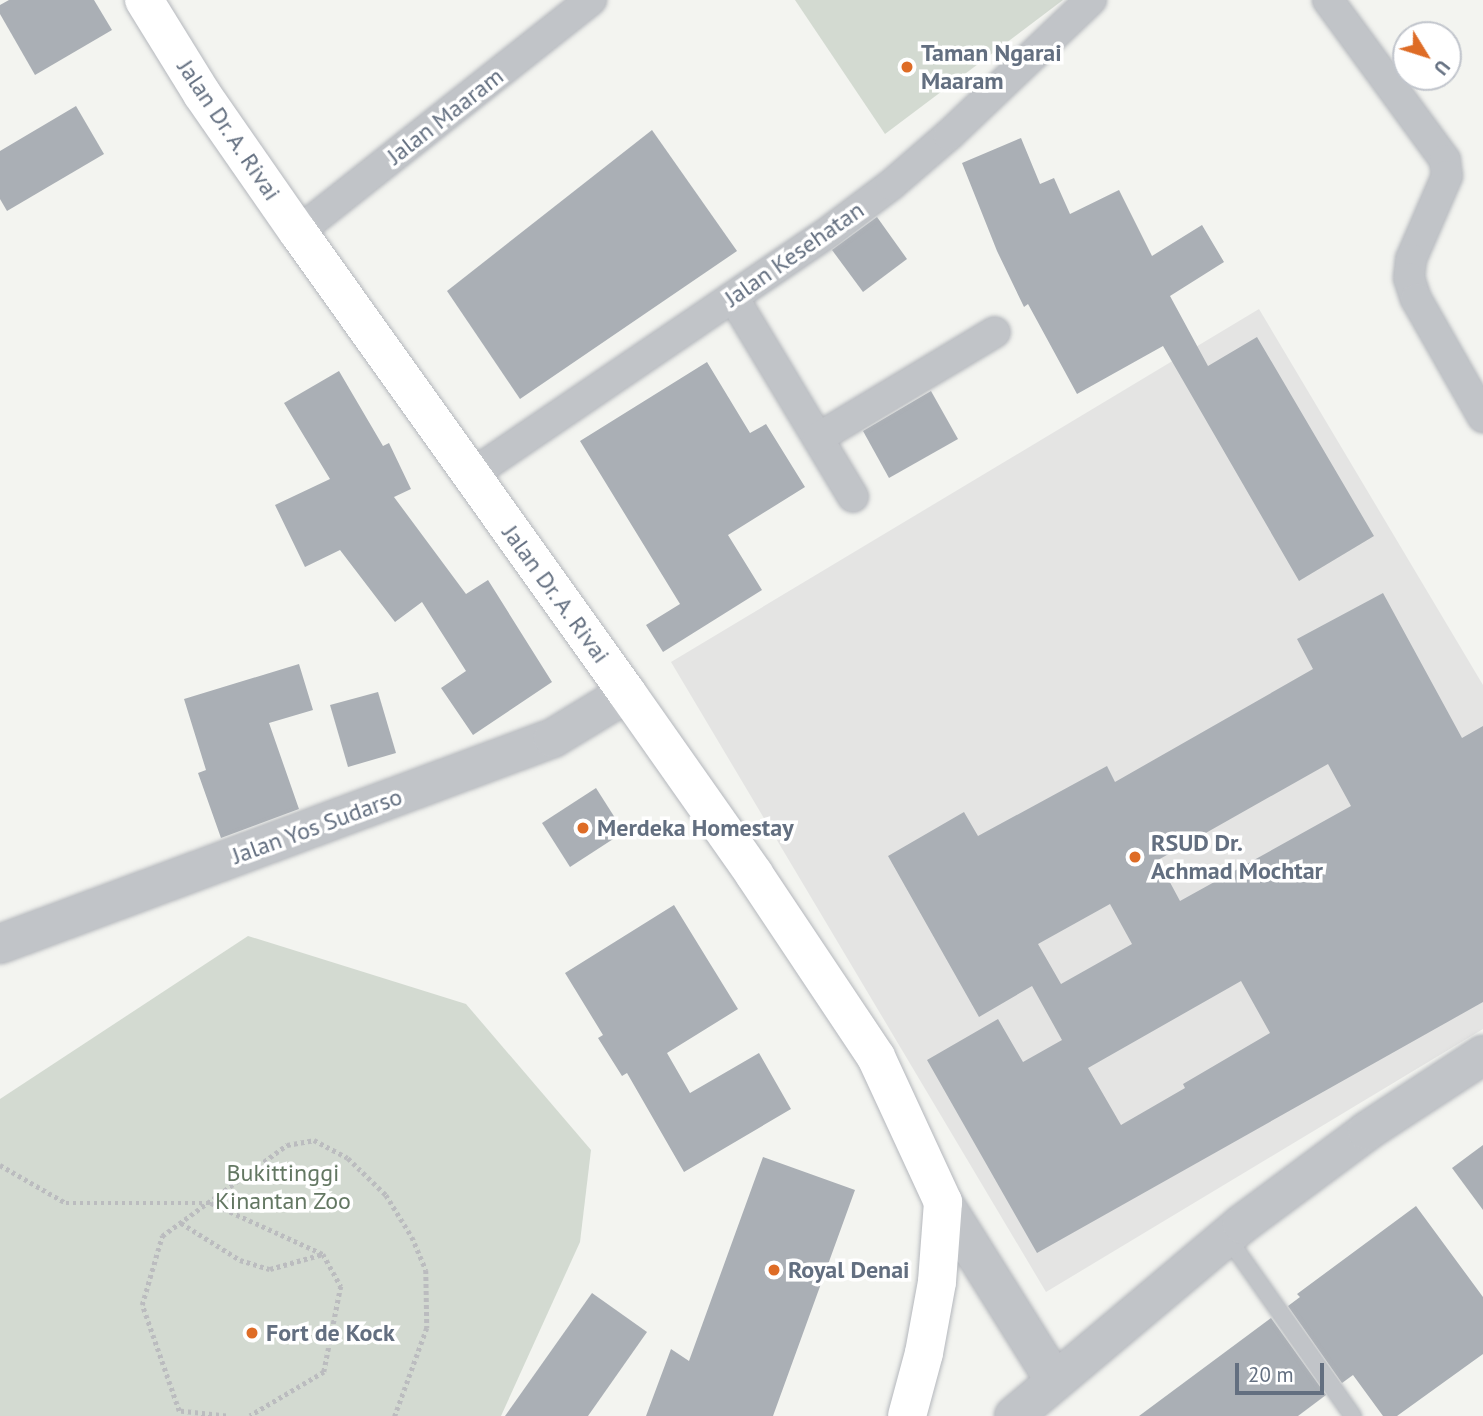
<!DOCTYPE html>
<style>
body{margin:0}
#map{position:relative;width:1483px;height:1416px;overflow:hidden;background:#f3f4f0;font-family:"PT Sans",sans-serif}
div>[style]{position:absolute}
.built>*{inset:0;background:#e4e4e3}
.green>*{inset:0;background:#d3dad1}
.building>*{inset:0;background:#aaafb5}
.path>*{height:4.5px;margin-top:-2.25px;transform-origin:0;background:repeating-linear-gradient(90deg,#bbbcbf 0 3.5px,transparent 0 7px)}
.roads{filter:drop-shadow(0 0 2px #b4b7bc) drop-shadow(0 0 2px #b4b7bc)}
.service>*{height:16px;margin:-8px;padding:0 8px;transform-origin:8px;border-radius:8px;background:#c1c4c8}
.minor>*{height:30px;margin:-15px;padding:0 15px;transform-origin:15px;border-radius:15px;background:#c1c4c8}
.tertiary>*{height:38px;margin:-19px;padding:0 19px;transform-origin:19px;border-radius:19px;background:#c1c4c8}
.secondary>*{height:38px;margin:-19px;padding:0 19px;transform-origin:19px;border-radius:19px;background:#fff}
.dots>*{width:19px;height:19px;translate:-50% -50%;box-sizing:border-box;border:4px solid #fff;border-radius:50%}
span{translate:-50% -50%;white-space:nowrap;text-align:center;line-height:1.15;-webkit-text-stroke:7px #fff;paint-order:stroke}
.poi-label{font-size:24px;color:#636f80;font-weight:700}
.left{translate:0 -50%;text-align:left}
.street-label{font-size:24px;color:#636f80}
.park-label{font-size:24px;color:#637762}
.north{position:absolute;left:1392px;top:21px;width:70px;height:70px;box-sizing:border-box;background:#fff;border:2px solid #c1c5cc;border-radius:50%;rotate:128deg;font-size:19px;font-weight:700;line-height:28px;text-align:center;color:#636f80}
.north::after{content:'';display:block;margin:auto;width:24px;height:32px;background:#de6c26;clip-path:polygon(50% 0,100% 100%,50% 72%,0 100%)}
.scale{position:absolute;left:1235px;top:1363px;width:89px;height:32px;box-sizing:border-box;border:4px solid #636f80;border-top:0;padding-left:9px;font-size:21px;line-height:24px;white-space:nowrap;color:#636f80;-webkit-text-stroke:5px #fff;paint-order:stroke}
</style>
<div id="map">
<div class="built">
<div style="clip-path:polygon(1259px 309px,1483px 685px,1483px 1029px,1046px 1292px,671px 662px)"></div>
</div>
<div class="green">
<div style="clip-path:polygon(795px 0,1063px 0,885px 134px)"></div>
<div style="clip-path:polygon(248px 936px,466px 1004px,591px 1150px,580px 1242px,501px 1416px,0 1416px,0 1099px)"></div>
</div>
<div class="building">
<div style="clip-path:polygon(9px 0,94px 0,112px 30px,35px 75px,0 14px,0 5px)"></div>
<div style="clip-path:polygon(76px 106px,104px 154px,7px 211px,0 199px,0 151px)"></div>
<div style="clip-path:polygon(652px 130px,737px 251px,520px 399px,447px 291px)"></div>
<div style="clip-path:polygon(1021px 138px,1040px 184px,1054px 178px,1070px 214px,1119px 190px,1152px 256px,1202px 225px,1224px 262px,1170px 296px,1208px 366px,1257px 337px,1374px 536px,1299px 581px,1163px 346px,1077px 394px,1028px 304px,1024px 307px,997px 251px,962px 163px)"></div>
<div style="clip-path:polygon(877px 217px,907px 259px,863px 292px,832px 250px)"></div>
<div style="clip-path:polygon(707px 362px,750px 433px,766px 424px,805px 487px,728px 535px,762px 590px,663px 652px,646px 625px,680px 604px,580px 441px)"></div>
<div style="clip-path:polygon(339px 371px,383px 446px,389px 443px,411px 489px,394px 497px,466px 594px,488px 580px,552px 682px,473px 735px,441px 688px,466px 671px,422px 602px,395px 622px,340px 550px,305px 567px,275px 505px,330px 479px,284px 403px)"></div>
<div style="clip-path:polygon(931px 391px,958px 439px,889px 478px,863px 431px)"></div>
<div style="clip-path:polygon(evenodd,1383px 593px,1462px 738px,1483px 726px,1483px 1002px,1037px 1253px,927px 1060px,998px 1019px,1023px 1062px,1062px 1040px,1032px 986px,979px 1017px,888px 856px,964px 812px,978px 836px,1107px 766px,1115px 782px,1313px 669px,1297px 639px,1383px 593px,1328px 764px,1351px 806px,1180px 901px,1158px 860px,1328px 764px,1383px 593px,1110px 904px,1132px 944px,1061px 984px,1038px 944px,1110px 904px,1383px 593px,1241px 981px,1270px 1033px,1183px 1084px,1185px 1088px,1121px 1125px,1088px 1068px,1241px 981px)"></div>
<div style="clip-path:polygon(299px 664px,313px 710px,269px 723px,299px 809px,221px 838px,198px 773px,206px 770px,184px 699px)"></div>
<div style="clip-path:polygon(378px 692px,396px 753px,348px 767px,330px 705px)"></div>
<div style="clip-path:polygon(596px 788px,624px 832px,570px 867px,542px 823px)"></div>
<div style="clip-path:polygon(674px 905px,738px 1009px,667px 1053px,690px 1093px,759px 1053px,791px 1109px,684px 1172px,627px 1073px,622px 1076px,598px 1038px,603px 1035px,565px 973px)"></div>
<div style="clip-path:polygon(1483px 1145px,1483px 1210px,1452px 1168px)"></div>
<div style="clip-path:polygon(763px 1157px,855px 1190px,773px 1416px,646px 1416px,671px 1349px,689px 1361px)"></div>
<div style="clip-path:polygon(1416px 1206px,1483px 1297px,1483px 1354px,1397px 1416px,1383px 1416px,1353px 1375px,1342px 1383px,1288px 1306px,1300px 1297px,1297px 1294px)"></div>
<div style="clip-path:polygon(592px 1293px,647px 1332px,588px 1416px,505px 1416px)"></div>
<div style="clip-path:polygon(1271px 1318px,1326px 1395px,1298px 1416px,1139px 1416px)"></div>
</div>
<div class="path">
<div style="left:0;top:1165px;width:76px;rotate:29.9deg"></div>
<div style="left:66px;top:1203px;width:145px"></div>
<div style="left:211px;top:1203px;width:123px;rotate:24.5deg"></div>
<div style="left:323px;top:1254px;width:37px;rotate:61deg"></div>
<div style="left:341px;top:1286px;width:88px;rotate:101.2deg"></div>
<div style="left:324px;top:1372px;width:86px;rotate:149.3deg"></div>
<div style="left:181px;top:1223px;width:70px;rotate:32.1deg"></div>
<div style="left:240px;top:1260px;width:31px;rotate:17deg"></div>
<div style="left:270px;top:1269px;width:55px;rotate:-15.8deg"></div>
<div style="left:226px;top:1416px;width:47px;rotate:-173.9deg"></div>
<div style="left:179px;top:1411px;width:112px;rotate:-109.2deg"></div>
<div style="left:142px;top:1305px;width:72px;rotate:-73.8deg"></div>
<div style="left:162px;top:1236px;width:155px;rotate:-36.1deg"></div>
<div style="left:287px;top:1145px;width:27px;rotate:-10deg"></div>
<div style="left:314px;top:1140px;width:38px;rotate:28deg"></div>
<div style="left:348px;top:1158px;width:53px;rotate:44.2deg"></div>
<div style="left:386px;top:1195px;width:49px;rotate:58.2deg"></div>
<div style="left:412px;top:1237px;width:36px;rotate:67deg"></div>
<div style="left:426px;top:1270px;width:58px;rotate:89deg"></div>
<div style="left:427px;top:1328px;width:94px;rotate:110deg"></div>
</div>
<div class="roads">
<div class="service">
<div style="left:1227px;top:1237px;width:219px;rotate:54.9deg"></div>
</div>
<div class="minor">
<div style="left:1328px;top:0;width:198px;rotate:53.8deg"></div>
<div style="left:1445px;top:160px;width:16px;rotate:83deg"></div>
<div style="left:1447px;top:176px;width:90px;rotate:113.4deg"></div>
<div style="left:1411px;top:259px;width:19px;rotate:96deg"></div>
<div style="left:1409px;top:278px;width:22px;rotate:72deg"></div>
<div style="left:1416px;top:299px;width:136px;rotate:60.4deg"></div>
<div style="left:298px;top:232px;width:374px;rotate:-38.4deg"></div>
<div style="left:733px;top:297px;width:233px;rotate:59deg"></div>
<div style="left:818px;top:438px;width:206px;rotate:-30.9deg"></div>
<div style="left:471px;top:475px;width:435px;rotate:-34.2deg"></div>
<div style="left:831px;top:230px;width:75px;rotate:-36.9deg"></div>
<div style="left:891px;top:185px;width:77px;rotate:-40.8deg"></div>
<div style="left:949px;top:135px;width:196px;rotate:-43.6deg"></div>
</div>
<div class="tertiary">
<div style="left:0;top:944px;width:590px;rotate:-20.43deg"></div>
<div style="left:553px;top:738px;width:87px;rotate:-31.3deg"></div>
<div style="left:943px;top:1202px;width:211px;rotate:58deg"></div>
<div style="left:1014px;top:1416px;width:298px;rotate:-40.1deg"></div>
<div style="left:1242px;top:1224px;width:156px;rotate:-36.6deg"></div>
<div style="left:1367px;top:1131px;width:139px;rotate:-33.2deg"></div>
</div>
<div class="secondary">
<div style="left:144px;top:0;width:110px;rotate:58.3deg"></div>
<div style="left:202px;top:94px;width:168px;rotate:55.2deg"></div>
<div style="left:298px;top:232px;width:566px;rotate:54.49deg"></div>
<div style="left:627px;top:693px;width:221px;rotate:54.9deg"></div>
<div style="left:754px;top:874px;width:220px;rotate:56.3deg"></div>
<div style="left:876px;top:1057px;width:160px;rotate:65.2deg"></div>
<div style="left:943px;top:1202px;width:80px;rotate:94.3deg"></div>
<div style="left:937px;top:1282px;width:72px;rotate:100.4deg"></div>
<div style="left:924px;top:1353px;width:65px;rotate:105.1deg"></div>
</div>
</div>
<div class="dots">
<div style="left:907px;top:67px;background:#de6c26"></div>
<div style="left:583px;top:828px;background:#de6c26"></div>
<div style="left:1135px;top:857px;background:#de6c26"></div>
<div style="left:774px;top:1270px;background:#de6c26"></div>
<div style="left:252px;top:1333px;background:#de6c26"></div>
</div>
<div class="poi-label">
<span class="left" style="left:921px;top:67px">Taman Ngarai<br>Maaram</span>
<span class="left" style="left:597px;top:828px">Merdeka Homestay</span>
<span class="left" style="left:1151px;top:857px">RSUD Dr.<br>Achmad Mochtar</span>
<span class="left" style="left:788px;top:1270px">Royal Denai</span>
<span class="left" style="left:266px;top:1333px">Fort de Kock</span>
</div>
<div class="street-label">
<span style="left:445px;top:116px;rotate:-38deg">Jalan Maaram</span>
<span style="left:229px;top:130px;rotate:56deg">Jalan Dr. A. Rivai</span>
<span style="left:794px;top:254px;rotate:-35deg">Jalan Kesehatan</span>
<span style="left:556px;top:594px;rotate:54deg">Jalan Dr. A. Rivai</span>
<span style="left:317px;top:826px;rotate:-20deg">Jalan Yos Sudarso</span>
</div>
<div class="park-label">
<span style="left:283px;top:1187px">Bukittinggi<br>Kinantan Zoo</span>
</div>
<div class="north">U</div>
<div class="scale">20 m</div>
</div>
